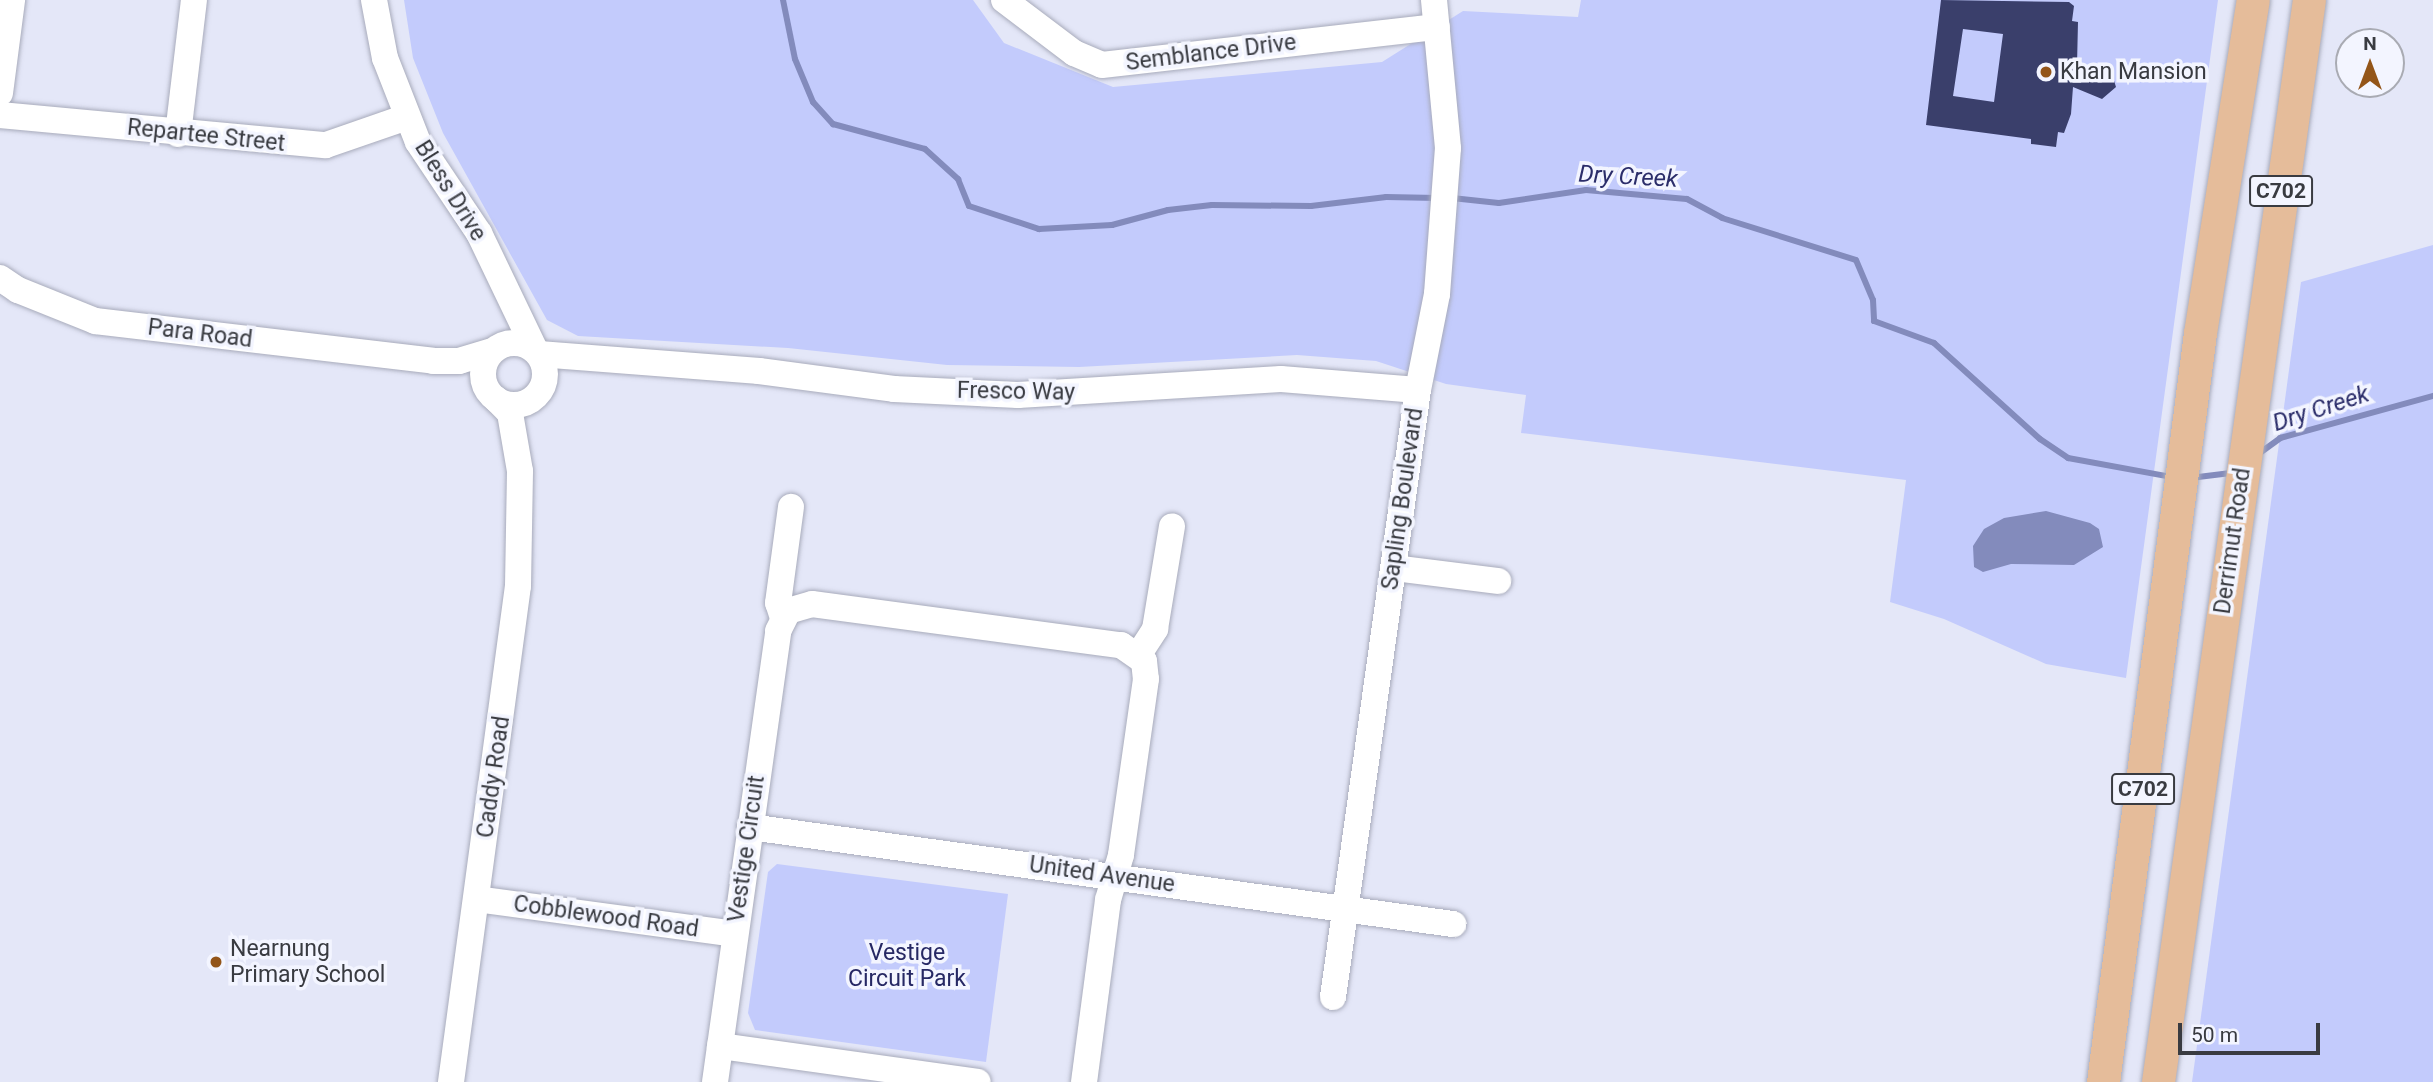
<!DOCTYPE html>
<style>
body{margin:0}
#map{position:relative;width:2433px;height:1082px;overflow:hidden;background:#e4e7f8;font-family:Roboto,sans-serif}
div>[style]{position:absolute}
.green>*{inset:0;background:#c3cbfc}
.water>*{inset:0;background:#838bbc}
.stream>*{height:6px;margin:-3px;padding:0 3px;transform-origin:3px;border-radius:3px;background:#838bbc}
.building>*{inset:0;background:#3a3f6b}
.roads{filter:drop-shadow(0 0 2px #a8abbb) drop-shadow(0 0 2px #a8abbb)}
.minor>*{height:26px;margin:-13px;padding:0 13px;transform-origin:13px;border-radius:13px;background:#fff}
.minor>.ring{margin:-13px;padding:0;box-sizing:content-box;background:none;border:26px solid #fff;border-radius:50%}
.major>*{height:33px;margin:-16.5px;padding:0 16.5px;transform-origin:16.5px;border-radius:16.5px;background:#e5bc9a}
.dots>*{width:19px;height:19px;translate:-50% -50%;box-sizing:border-box;border:4px solid #f3f5ff;border-radius:50%}
span{translate:-50% -50%;white-space:nowrap;text-align:center;line-height:1.15;-webkit-text-stroke:7px #f3f5ff;paint-order:stroke}
.shield-label span{padding:2px 5px;background:#f3f5ff;border:2px solid;border-radius:5px;-webkit-text-stroke-width:0}
.shield-label{font-size:21px;color:#393b41;font-weight:700}
.street-label{font-size:23px;color:#393b41}
.poi-label{font-size:23px;color:#393b41}
.left{translate:0 -50%;text-align:left}
.park-label{font-size:23px;color:#262864}
.water-label{font-size:24px;color:#2b2d6a;font-style:italic}
.north{position:absolute;left:2335px;top:28px;width:70px;height:70px;box-sizing:border-box;background:#f3f5ff;border:2px solid #a9abb3;border-radius:50%;rotate:0deg;font-size:19px;font-weight:700;line-height:28px;text-align:center;color:#393b41}
.north::after{content:'';display:block;margin:auto;width:24px;height:32px;background:#935519;clip-path:polygon(50% 0,100% 100%,50% 72%,0 100%)}
.scale{position:absolute;left:2178px;top:1023px;width:142px;height:32px;box-sizing:border-box;border:4px solid #393b41;border-top:0;padding-left:9px;font-size:21px;line-height:24px;white-space:nowrap;color:#393b41;-webkit-text-stroke:5px #f3f5ff;paint-order:stroke}
</style>
<div id="map">
<div class="green">
<div style="clip-path:polygon(404px 0,973px 0,1004px 43px,1113px 87px,1382px 62px,1463px 11px,1578px 17px,1581px 0,2218px 0,2126px 678px,2046px 664px,1944px 619px,1890px 602px,1906px 480px,1521px 433px,1526px 395px,1446px 384px,1376px 361px,1297px 355px,1079px 367px,947px 365px,788px 348px,578px 336px,547px 320px,443px 133px,413px 58px)"></div>
<div style="clip-path:polygon(2433px 245px,2433px 1082px,2192px 1082px,2301px 282px)"></div>
<div style="clip-path:polygon(777px 864px,1008px 894px,986px 1062px,755px 1030px,748px 1013px,768px 872px)"></div>
</div>
<div class="water">
<div style="clip-path:polygon(2046px 511px,2090px 523px,2099px 529px,2103px 547px,2074px 565px,2011px 564px,1983px 572px,1974px 567px,1973px 546px,1984px 529px,2004px 518px)"></div>
</div>
<div class="stream">
<div style="left:783px;top:0;width:60px;rotate:78.5deg"></div>
<div style="left:795px;top:59px;width:47px;rotate:67.3deg"></div>
<div style="left:813px;top:102px;width:30px;rotate:48deg"></div>
<div style="left:833px;top:124px;width:95px;rotate:15.2deg"></div>
<div style="left:925px;top:149px;width:45px;rotate:42.3deg"></div>
<div style="left:958px;top:179px;width:29px;rotate:68deg"></div>
<div style="left:969px;top:206px;width:74px;rotate:18.2deg"></div>
<div style="left:1039px;top:229px;width:73px;rotate:-3.1deg"></div>
<div style="left:1112px;top:225px;width:58px;rotate:-15deg"></div>
<div style="left:1168px;top:210px;width:44px;rotate:-6.5deg"></div>
<div style="left:1212px;top:205px;width:99px;rotate:0.6deg"></div>
<div style="left:1311px;top:206px;width:76px;rotate:-6.8deg"></div>
<div style="left:1386px;top:197px;width:51px;rotate:1.1deg"></div>
<div style="left:1452px;top:198px;width:47px;rotate:6.1deg"></div>
<div style="left:1499px;top:203px;width:88px;rotate:-8.5deg"></div>
<div style="left:1586px;top:190px;width:101px;rotate:5.1deg"></div>
<div style="left:1687px;top:199px;width:40px;rotate:28deg"></div>
<div style="left:1722px;top:218px;width:140px;rotate:17.4deg"></div>
<div style="left:1856px;top:260px;width:43px;rotate:67deg"></div>
<div style="left:1873px;top:300px;width:21px;rotate:87deg"></div>
<div style="left:1874px;top:321px;width:64px;rotate:20.1deg"></div>
<div style="left:1934px;top:343px;width:143px;rotate:42.2deg"></div>
<div style="left:2040px;top:439px;width:34px;rotate:34deg"></div>
<div style="left:2068px;top:458px;width:106px;rotate:10.4deg"></div>
<div style="left:2257px;top:455px;width:29px;rotate:-36deg"></div>
<div style="left:2280px;top:438px;width:159px;rotate:-15.4deg"></div>
<div style="left:2190px;top:478px;width:41px;rotate:-7deg"></div>
</div>
<div class="building">
<div style="clip-path:polygon(evenodd,1941px 0,2069px 2px,2074px 6px,2072px 21px,2078px 22px,2077px 65px,2110px 68px,2116px 87px,2102px 99px,2073px 87px,2071px 114px,2064px 133px,2058px 132px,2056px 147px,2031px 144px,2031px 139px,1926px 125px,1941px 0,1963px 29px,2003px 34px,1994px 102px,1953px 96px,1963px 29px)"></div>
</div>
<div class="roads">
<div class="minor">
<div style="left:374px;top:0;width:59px;rotate:79.3deg"></div>
<div style="left:385px;top:58px;width:90px;rotate:68.6deg"></div>
<div style="left:418px;top:142px;width:110px;rotate:56.2deg"></div>
<div style="left:479px;top:233px;width:130px;rotate:64.4deg"></div>
<div style="left:1004px;top:0;width:88px;rotate:37.1deg"></div>
<div style="left:1074px;top:53px;width:30px;rotate:23deg"></div>
<div style="left:1102px;top:65px;width:337px;rotate:-6.5deg"></div>
<div style="left:0;top:93px;width:94px;rotate:-82.6deg"></div>
<div style="left:0;top:115px;width:327px;rotate:5.3deg"></div>
<div style="left:326px;top:145px;width:86px;rotate:-19.1deg"></div>
<div style="left:178px;top:134px;width:135px;rotate:-83.2deg"></div>
<div style="left:0;top:278px;width:22px;rotate:34deg"></div>
<div style="left:18px;top:290px;width:83px;rotate:21.9deg"></div>
<div style="left:95px;top:321px;width:340px;rotate:6.7deg"></div>
<div style="left:433px;top:361px;width:26px"></div>
<div style="left:459px;top:361px;width:34px;rotate:-17deg"></div>
<div class="ring" style="left:483px;top:343px;width:36px;height:36px"></div>
<div style="left:539px;top:354px;width:221px;rotate:4.4deg"></div>
<div style="left:759px;top:371px;width:136px;rotate:7.6deg"></div>
<div style="left:894px;top:389px;width:124px;rotate:2.8deg"></div>
<div style="left:1018px;top:395px;width:263px;rotate:-3.5deg"></div>
<div style="left:1281px;top:379px;width:137px;rotate:4.6deg"></div>
<div style="left:1394px;top:568px;width:105px;rotate:7.1deg"></div>
<div style="left:783px;top:618px;width:16px;rotate:-108deg"></div>
<div style="left:778px;top:603px;width:97px;rotate:-82.3deg"></div>
<div style="left:1139px;top:654px;width:30px;rotate:-57deg"></div>
<div style="left:1155px;top:629px;width:104px;rotate:-80.6deg"></div>
<div style="left:750px;top:827px;width:710px;rotate:7.86deg"></div>
<div style="left:477px;top:899px;width:260px;rotate:7.7deg"></div>
<div style="left:1333px;top:997px;width:613px;rotate:-82.03deg"></div>
<div style="left:1418px;top:390px;width:98px;rotate:-78.8deg"></div>
<div style="left:1437px;top:294px;width:146px;rotate:-85.7deg"></div>
<div style="left:1448px;top:148px;width:149px;rotate:-95.4deg"></div>
<div style="left:720px;top:1046px;width:260px;rotate:7.9deg"></div>
<div style="left:451px;top:1082px;width:501px;rotate:-82.31deg"></div>
<div style="left:518px;top:586px;width:115px;rotate:-89deg"></div>
<div style="left:520px;top:471px;width:59px;rotate:-99.8deg"></div>
<div style="left:510px;top:413px;width:20px;rotate:-135deg"></div>
<div style="left:715px;top:1082px;width:455px;rotate:-82deg"></div>
<div style="left:778px;top:631px;width:22px;rotate:-63deg"></div>
<div style="left:788px;top:611px;width:25px;rotate:-16deg"></div>
<div style="left:812px;top:604px;width:312px;rotate:7.6deg"></div>
<div style="left:1121px;top:645px;width:28px;rotate:35deg"></div>
<div style="left:1144px;top:661px;width:18px;rotate:84deg"></div>
<div style="left:1146px;top:679px;width:178px;rotate:98.1deg"></div>
<div style="left:1121px;top:855px;width:47px;rotate:106.1deg"></div>
<div style="left:1108px;top:900px;width:184px;rotate:97.5deg"></div>
</div>
<div class="major">
<div style="left:2103px;top:1082px;width:755px;rotate:-82.62deg"></div>
<div style="left:2200px;top:333px;width:337px;rotate:-81deg"></div>
<div style="left:2158px;top:1082px;width:1092px;rotate:-82.06deg"></div>
</div>
</div>
<div class="dots">
<div style="left:2046px;top:72px;background:#935519"></div>
<div style="left:216px;top:962px;background:#935519"></div>
</div>
<div class="shield-label">
<span style="left:2281px;top:191px">C702</span>
<span style="left:2143px;top:789px">C702</span>
</div>
<div class="street-label">
<span style="left:1211px;top:53px;rotate:-7deg">Semblance Drive</span>
<span style="left:206px;top:136px;rotate:6deg">Repartee Street</span>
<span style="left:450px;top:191px;rotate:58deg">Bless Drive</span>
<span style="left:200px;top:334px;rotate:7deg">Para Road</span>
<span style="left:1016px;top:392px;rotate:1deg">Fresco Way</span>
<span style="left:1403px;top:499px;rotate:-82deg">Sapling Boulevard</span>
<span style="left:2233px;top:541px;rotate:-82deg">Derrimut Road</span>
<span style="left:494px;top:777px;rotate:-82deg">Caddy Road</span>
<span style="left:747px;top:849px;rotate:-82deg">Vestige Circuit</span>
<span style="left:1102px;top:875px;rotate:8deg">United Avenue</span>
<span style="left:606px;top:917px;rotate:8deg">Cobblewood Road</span>
</div>
<div class="poi-label">
<span class="left" style="left:2060px;top:72px">Khan Mansion</span>
<span class="left" style="left:230px;top:962px">Nearnung<br>Primary School</span>
</div>
<div class="park-label">
<span style="left:907px;top:966px">Vestige<br>Circuit Park</span>
</div>
<div class="water-label">
<span style="left:1628px;top:177px;rotate:3deg">Dry Creek</span>
<span style="left:2321px;top:409px;rotate:-18deg">Dry Creek</span>
</div>
<div class="north">N</div>
<div class="scale">50 m</div>
</div>
